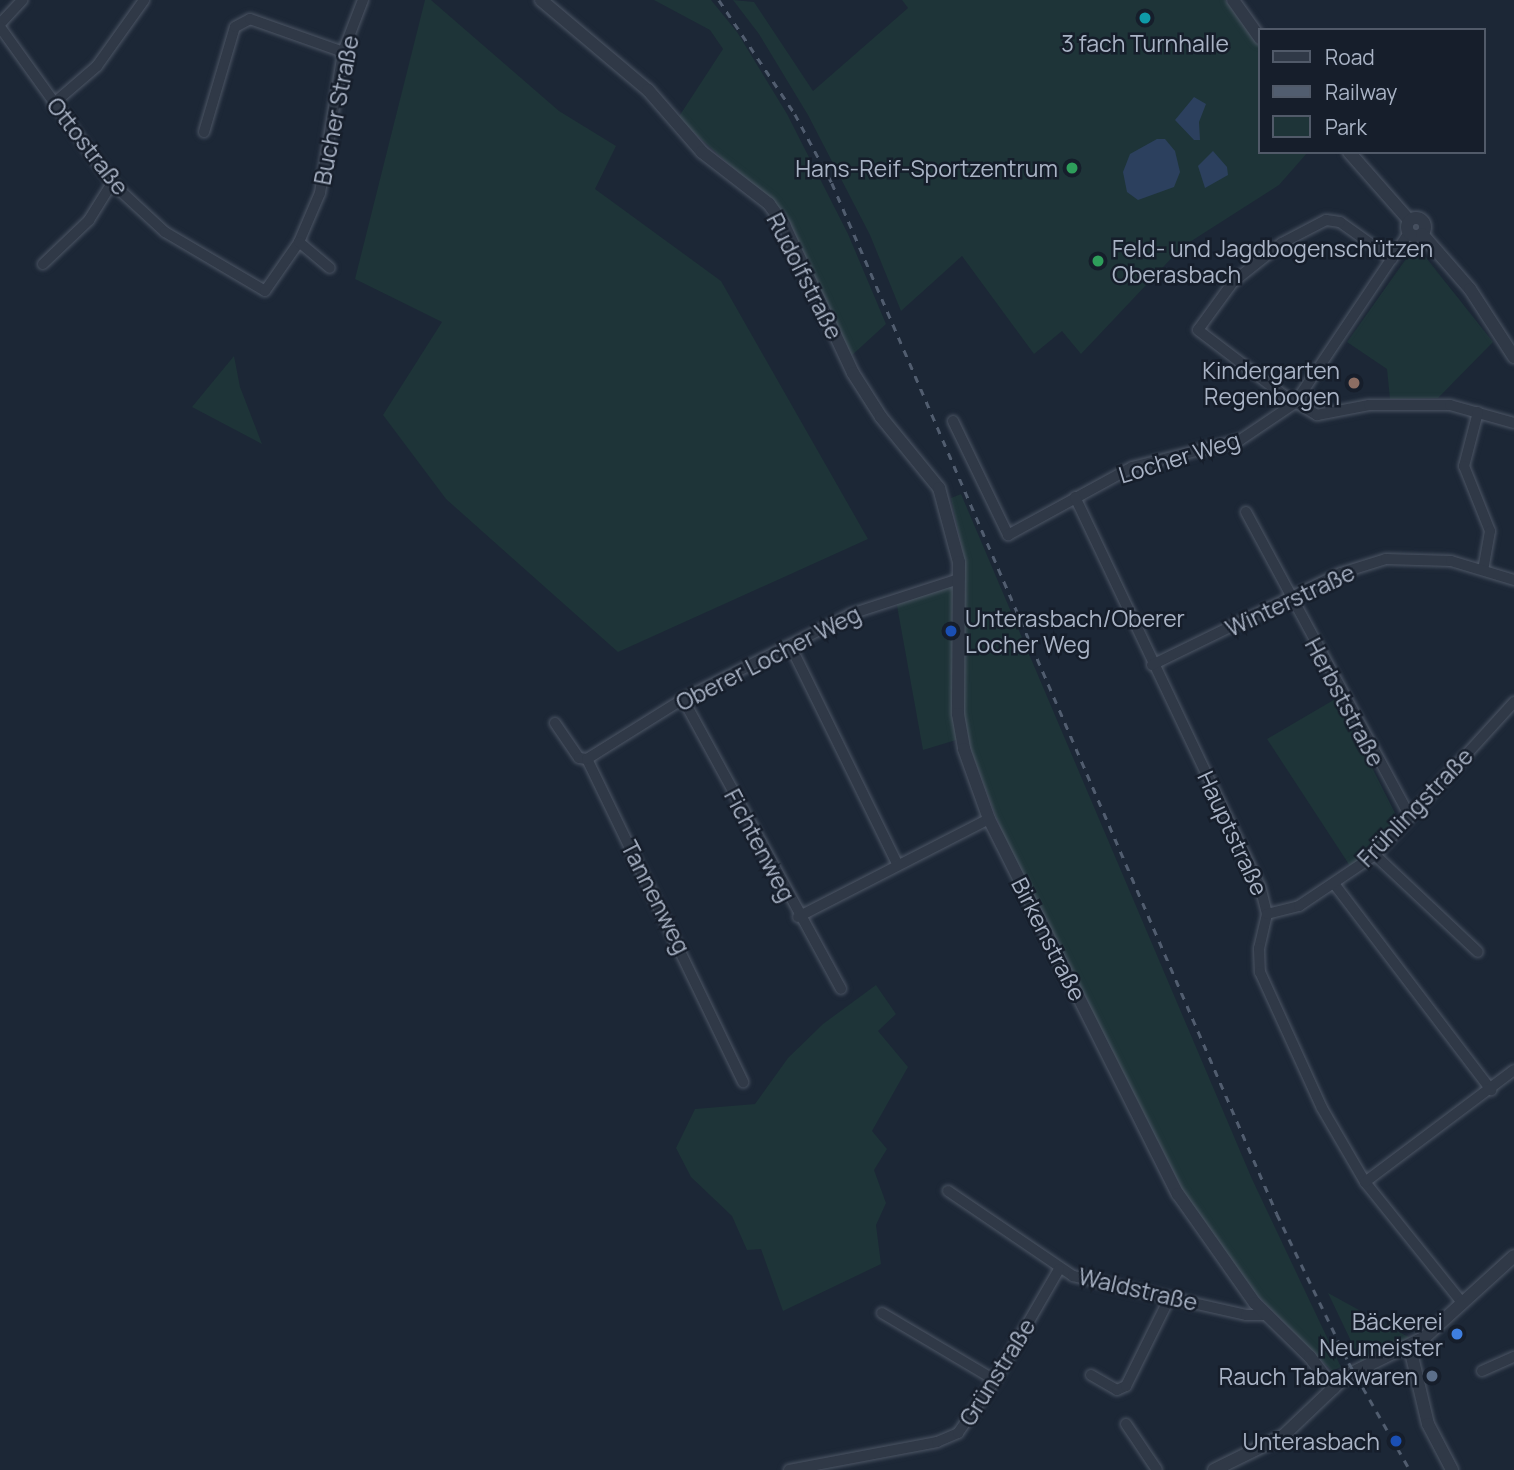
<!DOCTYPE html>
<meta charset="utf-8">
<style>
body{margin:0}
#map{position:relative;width:1514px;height:1470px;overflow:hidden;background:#1c2736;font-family:Manrope,sans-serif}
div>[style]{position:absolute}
.green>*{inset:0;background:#1e3438}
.water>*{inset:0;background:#2c405e}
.roads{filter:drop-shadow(0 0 2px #4d5665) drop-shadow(0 0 2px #4d5665)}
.minor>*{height:10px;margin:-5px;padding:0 5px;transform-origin:5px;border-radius:5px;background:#303947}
.tertiary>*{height:12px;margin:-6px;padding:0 6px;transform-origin:6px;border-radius:6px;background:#303947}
.tertiary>.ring{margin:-6px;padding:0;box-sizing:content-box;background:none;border:12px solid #303947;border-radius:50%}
.rail>*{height:2.5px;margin-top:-1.25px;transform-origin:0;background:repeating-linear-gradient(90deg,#515d6f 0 7px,transparent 0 14px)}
.dots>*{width:19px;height:19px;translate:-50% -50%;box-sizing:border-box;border:4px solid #161e2b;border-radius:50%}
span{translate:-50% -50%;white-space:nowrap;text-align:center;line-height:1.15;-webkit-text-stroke:5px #161e2b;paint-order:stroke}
.poi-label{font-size:23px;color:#a9b3c5}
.right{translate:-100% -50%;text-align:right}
.left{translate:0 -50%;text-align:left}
.street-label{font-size:23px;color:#a9b3c5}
.legend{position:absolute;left:1258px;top:28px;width:228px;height:126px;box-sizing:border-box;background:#161e2b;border:2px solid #515a69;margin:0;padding:9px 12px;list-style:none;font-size:21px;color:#a9b3c5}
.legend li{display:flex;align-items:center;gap:14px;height:35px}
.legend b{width:35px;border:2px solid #515a69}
</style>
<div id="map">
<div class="green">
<div style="clip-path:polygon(425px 0,431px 0,559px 111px,616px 146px,595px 189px,721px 281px,868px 539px,618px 652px,446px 499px,383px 415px,442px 322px,355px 279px)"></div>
<div style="clip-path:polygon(654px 0,711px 0,737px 32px,787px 114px,848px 234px,886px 324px,850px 357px,786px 216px,678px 118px,723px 49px,710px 30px)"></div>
<div style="clip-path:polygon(733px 0,754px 2px,813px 91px,908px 8px,902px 0,1225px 0,1260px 48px,1260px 152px,1308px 152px,1279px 185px,1182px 247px,1081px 354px,1062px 331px,1034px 354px,962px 256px,901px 311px,870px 235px,808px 115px,759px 34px)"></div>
<div style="clip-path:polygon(1416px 245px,1493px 342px,1438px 398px,1390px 399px,1387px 369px,1347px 342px)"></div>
<div style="clip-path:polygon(234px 356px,240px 387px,262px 444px,192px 407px)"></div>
<div style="clip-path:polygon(961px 494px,1252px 1179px,1341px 1367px,1332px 1371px,1247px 1285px,1166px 1178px,1010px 853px,966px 737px,923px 750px,896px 600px,962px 582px,965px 561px,951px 498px)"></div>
<div style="clip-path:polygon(1337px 698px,1399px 821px,1384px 842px,1350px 866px,1267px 739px)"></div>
<div style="clip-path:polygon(876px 985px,896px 1014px,878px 1031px,908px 1067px,872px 1131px,887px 1149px,874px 1170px,886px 1203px,876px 1225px,881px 1264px,783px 1311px,761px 1249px,747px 1250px,732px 1216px,691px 1177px,676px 1148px,695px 1109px,755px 1104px,788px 1058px,823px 1024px)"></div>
<div style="clip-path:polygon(1328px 1293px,1412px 1339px,1383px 1347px,1361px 1362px)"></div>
</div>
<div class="water">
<div style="clip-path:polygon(1194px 97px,1206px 104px,1199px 122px,1200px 140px,1194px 140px,1175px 120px)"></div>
<div style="clip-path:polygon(1157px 139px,1165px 139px,1175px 151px,1180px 172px,1174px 187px,1138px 200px,1127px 192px,1123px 172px,1130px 154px)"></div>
<div style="clip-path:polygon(1213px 151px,1227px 167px,1228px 175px,1205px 188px,1198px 166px)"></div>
</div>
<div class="roads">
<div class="minor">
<div style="left:0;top:24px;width:33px;rotate:-47deg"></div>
<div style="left:0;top:27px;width:192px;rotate:54.3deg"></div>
<div style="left:112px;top:183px;width:72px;rotate:42.8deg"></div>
<div style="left:165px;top:232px;width:116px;rotate:30.5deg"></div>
<div style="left:265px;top:291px;width:60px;rotate:-55.2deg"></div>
<div style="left:299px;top:242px;width:53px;rotate:-66.8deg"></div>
<div style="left:320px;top:193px;width:143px;rotate:-80.7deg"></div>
<div style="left:343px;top:52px;width:56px;rotate:-69deg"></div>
<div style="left:53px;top:104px;width:58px;rotate:-40.8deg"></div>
<div style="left:97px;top:66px;width:81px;rotate:-54.5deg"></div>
<div style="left:204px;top:132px;width:109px;rotate:-73.6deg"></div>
<div style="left:235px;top:27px;width:17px;rotate:-28deg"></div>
<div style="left:250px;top:19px;width:99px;rotate:19.5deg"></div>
<div style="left:299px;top:242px;width:40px;rotate:40deg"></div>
<div style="left:1392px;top:259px;width:64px;rotate:-144.6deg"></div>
<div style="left:1340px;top:222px;width:14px;rotate:-172deg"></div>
<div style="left:1326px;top:220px;width:50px;rotate:152.4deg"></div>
<div style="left:1282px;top:243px;width:63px;rotate:141.5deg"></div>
<div style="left:1233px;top:282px;width:59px;rotate:126.1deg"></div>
<div style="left:1198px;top:330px;width:106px;rotate:37.3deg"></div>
<div style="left:1282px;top:394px;width:41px;rotate:31deg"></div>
<div style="left:1317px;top:415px;width:53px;rotate:-10.9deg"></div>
<div style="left:1369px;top:405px;width:81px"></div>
<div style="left:1450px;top:405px;width:66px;rotate:15.7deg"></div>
<div style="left:43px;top:264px;width:64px;rotate:-43.7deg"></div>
<div style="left:89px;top:220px;width:44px;rotate:-58.1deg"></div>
<div style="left:1478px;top:412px;width:56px;rotate:104.5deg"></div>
<div style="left:1464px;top:466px;width:70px;rotate:68.2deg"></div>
<div style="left:1490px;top:531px;width:39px;rotate:100deg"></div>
<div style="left:953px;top:421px;width:127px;rotate:64.2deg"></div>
<div style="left:1008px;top:535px;width:141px;rotate:-28.7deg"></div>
<div style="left:1132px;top:467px;width:111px;rotate:-14deg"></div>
<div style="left:1240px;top:440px;width:66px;rotate:-33.9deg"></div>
<div style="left:1295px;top:403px;width:203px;rotate:-56.2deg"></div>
<div style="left:1075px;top:497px;width:431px;rotate:64.6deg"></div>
<div style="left:1260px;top:886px;width:29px;rotate:76deg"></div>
<div style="left:1267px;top:914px;width:35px;rotate:103deg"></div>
<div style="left:1259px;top:948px;width:24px;rotate:88deg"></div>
<div style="left:1260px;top:972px;width:149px;rotate:65.5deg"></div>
<div style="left:1322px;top:1108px;width:86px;rotate:59.8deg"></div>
<div style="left:1365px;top:1182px;width:156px;rotate:51.2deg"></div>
<div style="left:1246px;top:512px;width:344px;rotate:61.7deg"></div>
<div style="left:790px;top:645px;width:243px;rotate:63.9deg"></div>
<div style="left:1152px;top:665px;width:210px;rotate:-26deg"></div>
<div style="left:1341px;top:573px;width:47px;rotate:-17.3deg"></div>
<div style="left:1386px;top:559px;width:65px;rotate:1.8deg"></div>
<div style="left:1451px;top:561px;width:66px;rotate:16.8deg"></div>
<div style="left:683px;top:699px;width:330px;rotate:61.4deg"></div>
<div style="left:555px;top:723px;width:42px;rotate:55.6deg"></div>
<div style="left:579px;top:758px;width:8px;rotate:7deg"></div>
<div style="left:587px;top:759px;width:359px;rotate:64.2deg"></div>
<div style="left:587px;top:759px;width:113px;rotate:-32deg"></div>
<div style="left:683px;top:699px;width:188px;rotate:-26.8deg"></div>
<div style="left:851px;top:614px;width:114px;rotate:-18deg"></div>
<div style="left:1375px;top:855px;width:141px;rotate:43.3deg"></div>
<div style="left:1335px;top:885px;width:258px;rotate:52.7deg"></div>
<div style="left:1267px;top:914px;width:33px;rotate:-14deg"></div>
<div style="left:1299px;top:906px;width:92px;rotate:-33.9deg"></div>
<div style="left:1375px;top:855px;width:207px;rotate:-47.7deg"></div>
<div style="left:798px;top:917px;width:215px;rotate:-27.2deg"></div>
<div style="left:1365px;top:1182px;width:186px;rotate:-36.9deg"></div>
<div style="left:948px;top:1191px;width:151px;rotate:34.2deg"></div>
<div style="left:1073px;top:1276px;width:177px;rotate:12.7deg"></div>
<div style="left:1246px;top:1315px;width:22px"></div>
<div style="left:882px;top:1313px;width:131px;rotate:30.7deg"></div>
<div style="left:1482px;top:1371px;width:35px;rotate:-24deg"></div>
<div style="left:1091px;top:1375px;width:30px;rotate:30deg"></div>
<div style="left:1117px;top:1390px;width:10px;rotate:-24deg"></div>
<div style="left:1126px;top:1386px;width:99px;rotate:-63.7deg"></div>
<div style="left:1126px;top:1424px;width:55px;rotate:56deg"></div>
<div style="left:789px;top:1470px;width:151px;rotate:-10.7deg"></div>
<div style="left:937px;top:1442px;width:23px;rotate:-23deg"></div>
<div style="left:958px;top:1433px;width:65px;rotate:-55.1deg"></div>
<div style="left:995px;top:1380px;width:128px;rotate:-60deg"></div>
</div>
<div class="tertiary">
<div style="left:541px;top:0;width:140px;rotate:40.1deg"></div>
<div style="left:648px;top:90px;width:82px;rotate:48.9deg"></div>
<div style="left:702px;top:152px;width:85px;rotate:37.8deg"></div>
<div style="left:769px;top:204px;width:26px;rotate:54deg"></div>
<div style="left:784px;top:225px;width:163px;rotate:65deg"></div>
<div style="left:853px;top:373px;width:52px;rotate:57.5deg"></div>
<div style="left:881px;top:417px;width:92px;rotate:50.8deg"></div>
<div style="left:939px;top:488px;width:77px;rotate:74.9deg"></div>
<div style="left:959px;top:562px;width:152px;rotate:90.4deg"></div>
<div style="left:958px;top:714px;width:36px;rotate:80deg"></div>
<div style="left:964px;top:749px;width:74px;rotate:70.3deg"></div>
<div style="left:989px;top:819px;width:420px;rotate:63.3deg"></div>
<div style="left:1178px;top:1194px;width:133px;rotate:54.8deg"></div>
<div style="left:1255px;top:1303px;width:77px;rotate:44.5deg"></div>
<div style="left:1310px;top:1357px;width:39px;rotate:53deg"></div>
<div style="left:1233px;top:0;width:47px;rotate:54.6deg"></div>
<div style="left:1349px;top:152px;width:91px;rotate:48.6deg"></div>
<div class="ring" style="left:1407px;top:218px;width:6px;height:6px"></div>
<div style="left:1422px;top:234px;width:73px;rotate:48.9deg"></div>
<div style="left:1470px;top:289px;width:81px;rotate:57.1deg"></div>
<div style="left:1410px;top:1348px;width:78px;rotate:76.7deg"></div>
<div style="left:1428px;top:1424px;width:52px;rotate:62.4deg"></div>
<div style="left:1214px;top:1470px;width:77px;rotate:-26.2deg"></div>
<div style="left:1283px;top:1436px;width:87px;rotate:-43.6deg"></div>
<div style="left:1346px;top:1376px;width:88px;rotate:-26.3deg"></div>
<div style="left:1425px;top:1337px;width:120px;rotate:-42.3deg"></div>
</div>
</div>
<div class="rail">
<div style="left:719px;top:0;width:137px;rotate:56.3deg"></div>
<div style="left:795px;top:114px;width:78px;rotate:61.8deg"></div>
<div style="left:832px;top:183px;width:1123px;rotate:66.65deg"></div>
<div style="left:1277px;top:1214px;width:165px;rotate:64.2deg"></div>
<div style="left:1349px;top:1363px;width:123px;rotate:60.3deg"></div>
</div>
<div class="dots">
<div style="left:1145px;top:18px;background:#0f9aa8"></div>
<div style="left:1072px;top:168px;background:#2e9e5b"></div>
<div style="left:1098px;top:261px;background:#2e9e5b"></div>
<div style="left:1354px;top:383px;background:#8d6e63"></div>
<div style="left:951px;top:631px;background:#1a4fb4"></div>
<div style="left:1457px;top:1334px;background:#3f7fe0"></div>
<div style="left:1432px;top:1376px;background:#5c6f8a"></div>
<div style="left:1396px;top:1441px;background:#1a4fb4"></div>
</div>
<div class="poi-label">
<span style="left:1145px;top:43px">3 fach Turnhalle</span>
<span class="right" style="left:1058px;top:168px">Hans-Reif-Sportzentrum</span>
<span class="left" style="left:1112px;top:261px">Feld- und Jagdbogenschützen<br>Oberasbach</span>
<span class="right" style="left:1340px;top:383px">Kindergarten<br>Regenbogen</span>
<span class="left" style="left:965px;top:631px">Unterasbach/Oberer<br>Locher Weg</span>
<span class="right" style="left:1443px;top:1334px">Bäckerei<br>Neumeister</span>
<span class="right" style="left:1418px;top:1376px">Rauch Tabakwaren</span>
<span class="right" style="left:1380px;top:1441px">Unterasbach</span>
</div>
<div class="street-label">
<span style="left:336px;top:110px;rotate:-79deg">Bucher Straße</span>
<span style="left:88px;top:146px;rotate:52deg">Ottostraße</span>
<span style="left:805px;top:276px;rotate:63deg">Rudolfstraße</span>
<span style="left:1179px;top:457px;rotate:-17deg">Locher Weg</span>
<span style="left:1290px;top:600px;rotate:-25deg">Winterstraße</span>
<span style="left:768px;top:658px;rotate:-27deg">Oberer Locher Weg</span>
<span style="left:1345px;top:702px;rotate:62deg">Herbststraße</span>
<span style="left:1415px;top:807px;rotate:-46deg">Frühlingstraße</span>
<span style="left:1233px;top:833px;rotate:65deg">Hauptstraße</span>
<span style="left:760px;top:845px;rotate:62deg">Fichtenweg</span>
<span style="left:656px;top:897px;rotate:63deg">Tannenweg</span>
<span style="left:1049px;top:939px;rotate:63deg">Birkenstraße</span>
<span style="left:1138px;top:1289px;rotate:13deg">Waldstraße</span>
<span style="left:997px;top:1372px;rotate:-58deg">Grünstraße</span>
</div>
<ul class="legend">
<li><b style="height:9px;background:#303947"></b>Road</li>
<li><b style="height:9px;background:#515d6f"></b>Railway</li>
<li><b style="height:19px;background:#1e3438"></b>Park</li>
</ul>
</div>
